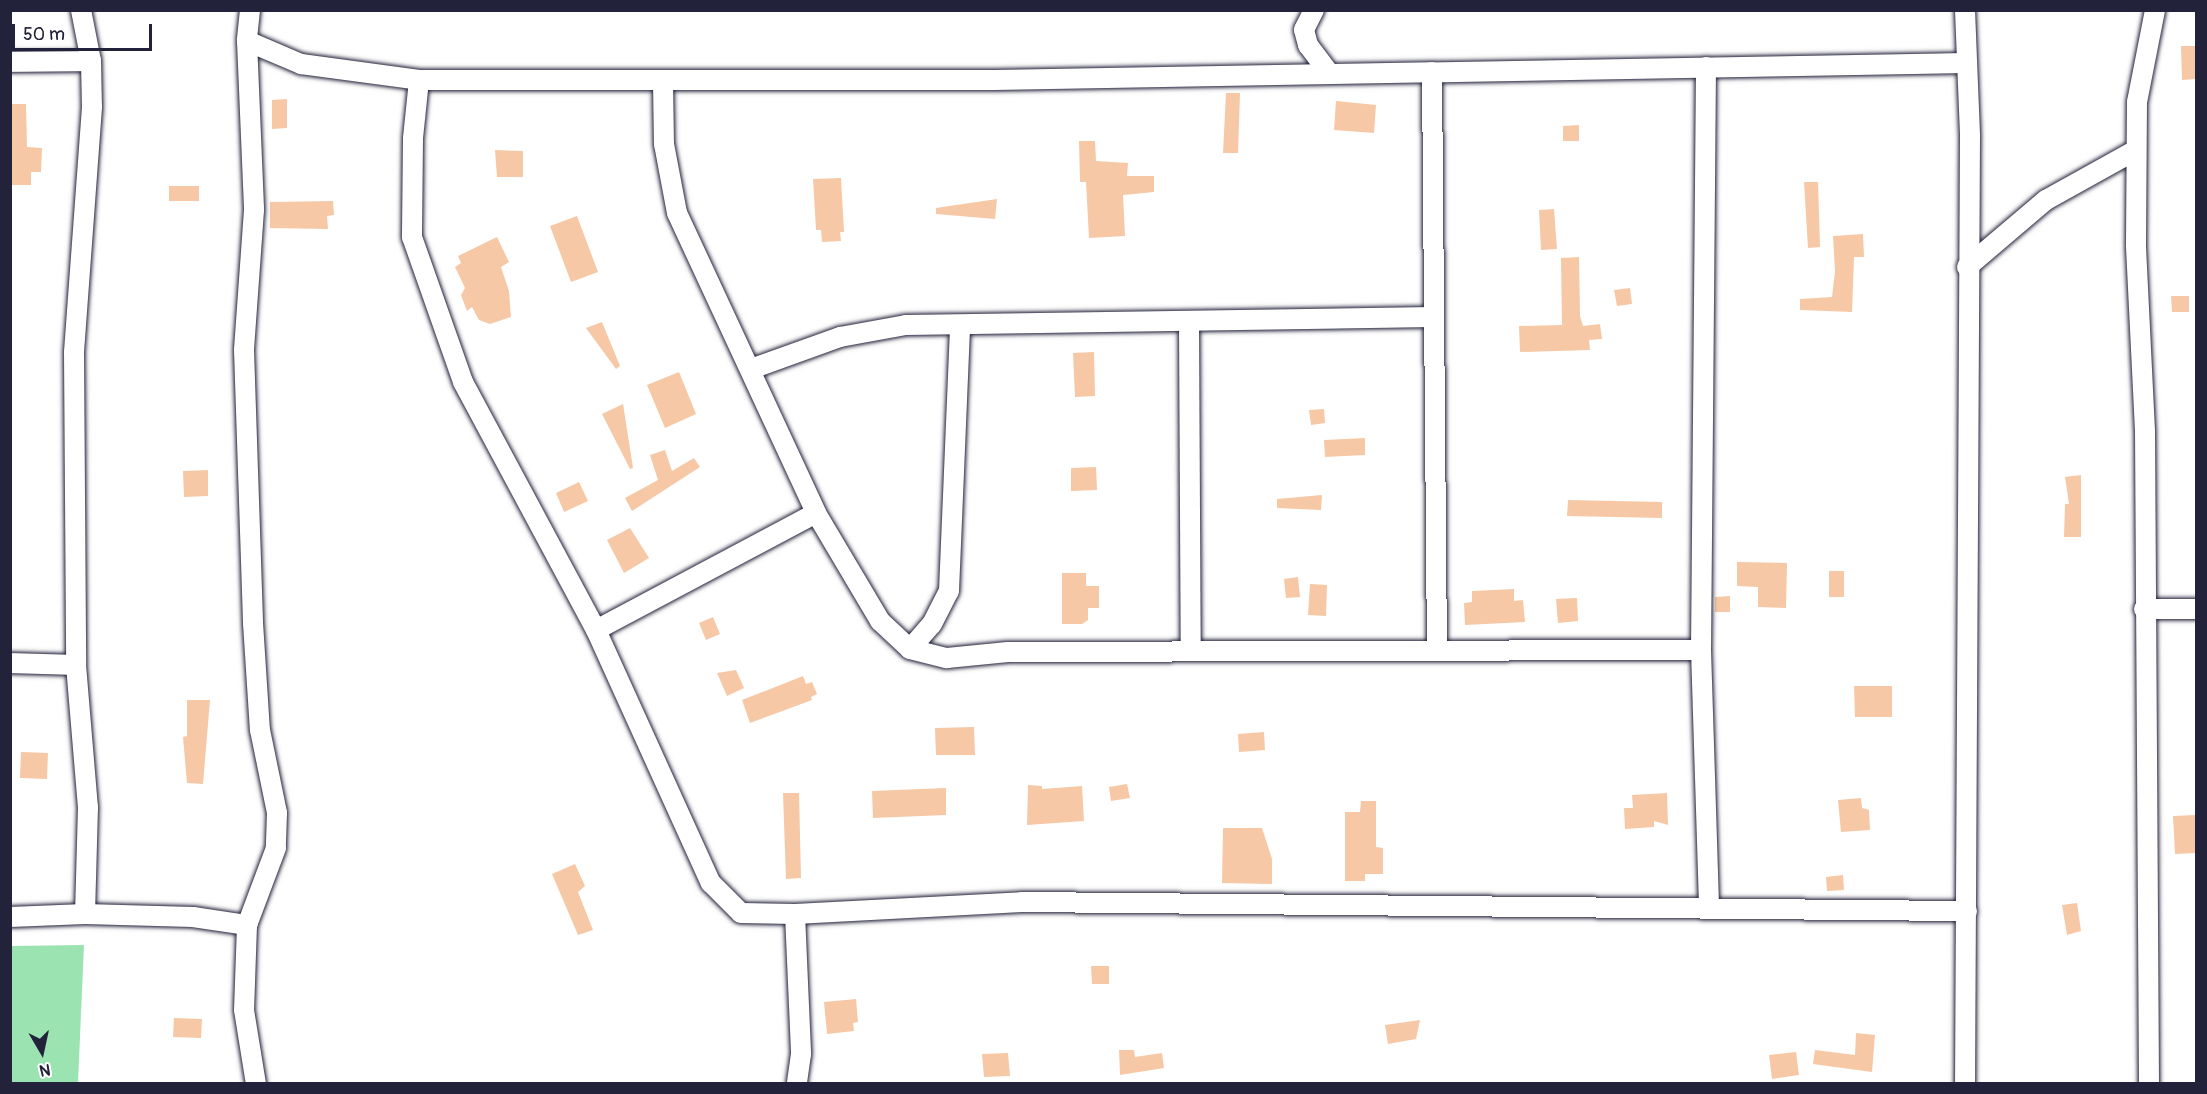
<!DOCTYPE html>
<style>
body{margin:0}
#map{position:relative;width:2207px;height:1094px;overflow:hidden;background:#fff;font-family:Pangolin,sans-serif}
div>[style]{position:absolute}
.green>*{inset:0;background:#9be3b1}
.building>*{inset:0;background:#f6c8a5}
.roads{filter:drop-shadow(0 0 2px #22223b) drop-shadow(0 0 2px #22223b)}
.street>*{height:20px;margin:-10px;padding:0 10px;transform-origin:10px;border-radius:10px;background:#fff}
span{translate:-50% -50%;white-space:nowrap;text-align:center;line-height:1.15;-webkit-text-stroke:6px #fff;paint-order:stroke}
.frame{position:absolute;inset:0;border:12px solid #22223b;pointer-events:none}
.north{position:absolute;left:12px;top:1022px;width:60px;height:60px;-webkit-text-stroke:4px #fff;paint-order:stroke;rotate:171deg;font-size:16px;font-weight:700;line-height:24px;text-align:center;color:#22223b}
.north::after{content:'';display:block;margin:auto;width:21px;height:27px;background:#22223b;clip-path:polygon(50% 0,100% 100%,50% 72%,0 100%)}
.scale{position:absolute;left:12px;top:24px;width:140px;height:27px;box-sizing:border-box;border:3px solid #22223b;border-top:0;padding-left:8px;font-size:18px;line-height:21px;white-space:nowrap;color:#22223b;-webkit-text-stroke:4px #fff;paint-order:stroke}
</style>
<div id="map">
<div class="green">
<div style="clip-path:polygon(84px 945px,78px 1083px,11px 1083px,11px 946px)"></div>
</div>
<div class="building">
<div style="clip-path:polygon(2181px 46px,2196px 46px,2196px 79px,2182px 80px)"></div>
<div style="clip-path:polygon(1226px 93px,1240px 93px,1238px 153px,1223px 153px)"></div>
<div style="clip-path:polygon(287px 99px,287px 128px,272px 129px,272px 100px)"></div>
<div style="clip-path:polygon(1336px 101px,1376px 105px,1374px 133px,1334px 130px)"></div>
<div style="clip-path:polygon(10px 104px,26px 104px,27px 147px,42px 148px,41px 172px,31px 172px,31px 185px,10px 185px)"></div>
<div style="clip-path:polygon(1579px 125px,1579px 141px,1563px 141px,1563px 126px)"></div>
<div style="clip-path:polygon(1079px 141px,1095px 141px,1096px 161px,1128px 163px,1127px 176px,1154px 176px,1154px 192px,1123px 195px,1125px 236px,1089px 238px,1086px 182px,1080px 182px)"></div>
<div style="clip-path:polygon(495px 150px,523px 151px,523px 177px,497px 177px)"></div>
<div style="clip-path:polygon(841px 178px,844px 232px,840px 232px,841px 241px,822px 242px,821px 230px,816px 230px,813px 179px)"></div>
<div style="clip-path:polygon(1804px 182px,1818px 182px,1820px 247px,1808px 248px)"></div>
<div style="clip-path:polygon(169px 186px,199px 186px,199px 201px,169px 201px)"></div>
<div style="clip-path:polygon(997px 199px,995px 219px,936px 214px,936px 208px)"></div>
<div style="clip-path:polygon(333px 201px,334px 215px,327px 216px,328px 229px,270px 228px,270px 202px)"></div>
<div style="clip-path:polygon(1554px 209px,1557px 249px,1541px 250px,1539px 210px)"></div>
<div style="clip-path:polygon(577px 216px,598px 272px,571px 282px,550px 226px)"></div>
<div style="clip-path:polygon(1863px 234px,1864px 257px,1854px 257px,1852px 312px,1800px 310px,1800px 299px,1832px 297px,1835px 271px,1833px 236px)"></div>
<div style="clip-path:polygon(497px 237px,509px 262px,501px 267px,509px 291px,511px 317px,490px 324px,479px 320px,472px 307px,467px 311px,461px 295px,465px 288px,455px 267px,461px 263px,458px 256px)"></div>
<div style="clip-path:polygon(1579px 257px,1580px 316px,1583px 326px,1600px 324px,1602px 339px,1589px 340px,1590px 350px,1520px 352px,1519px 326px,1562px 325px,1561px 258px)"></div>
<div style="clip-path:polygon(1630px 288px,1632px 304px,1617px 306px,1614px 290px)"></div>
<div style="clip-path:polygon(2171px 296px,2189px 296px,2189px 312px,2172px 312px)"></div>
<div style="clip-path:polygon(602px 322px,620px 366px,616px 369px,586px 328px)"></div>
<div style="clip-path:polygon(1094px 352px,1095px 396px,1075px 397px,1073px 353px)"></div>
<div style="clip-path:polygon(679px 372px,696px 414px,665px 428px,647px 385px)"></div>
<div style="clip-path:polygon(623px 404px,633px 468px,630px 469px,602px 414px)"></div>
<div style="clip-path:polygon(1324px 409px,1325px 423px,1311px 425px,1309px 410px)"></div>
<div style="clip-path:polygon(1365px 438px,1365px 455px,1325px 457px,1324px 440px)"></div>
<div style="clip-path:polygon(665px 450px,672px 471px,694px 458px,700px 467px,632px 511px,625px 498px,658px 480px,650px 455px)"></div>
<div style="clip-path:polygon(1096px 467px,1097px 490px,1071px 491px,1071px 468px)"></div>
<div style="clip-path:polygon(208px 470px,208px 496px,184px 497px,183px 471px)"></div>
<div style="clip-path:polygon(2081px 475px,2081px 537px,2064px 537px,2065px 504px,2069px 504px,2065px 477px)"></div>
<div style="clip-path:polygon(579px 482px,588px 501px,564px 512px,556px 493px)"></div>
<div style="clip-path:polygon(1322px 495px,1321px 510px,1277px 508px,1277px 499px)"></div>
<div style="clip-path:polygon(1568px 500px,1662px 502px,1662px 518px,1567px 516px)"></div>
<div style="clip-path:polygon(630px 528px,649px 558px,624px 573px,607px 540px)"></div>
<div style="clip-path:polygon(1737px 562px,1787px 563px,1786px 608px,1758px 607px,1758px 587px,1737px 586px)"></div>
<div style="clip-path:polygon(1829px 571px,1844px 571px,1844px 597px,1829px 597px)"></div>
<div style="clip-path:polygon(1062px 573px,1086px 573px,1086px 586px,1099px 586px,1099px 608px,1088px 608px,1088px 620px,1082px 624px,1062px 624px)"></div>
<div style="clip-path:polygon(1298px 577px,1300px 597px,1286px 598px,1284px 579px)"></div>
<div style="clip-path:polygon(1310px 584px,1327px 585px,1326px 616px,1308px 615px)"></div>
<div style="clip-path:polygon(1514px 589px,1514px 601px,1523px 600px,1525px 622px,1465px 625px,1464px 603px,1472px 602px,1472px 591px)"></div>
<div style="clip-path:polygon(1730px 596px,1730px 612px,1715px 612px,1715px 597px)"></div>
<div style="clip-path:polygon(1577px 598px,1578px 621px,1558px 623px,1556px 599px)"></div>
<div style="clip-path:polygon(713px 617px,720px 634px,706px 640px,699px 623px)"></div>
<div style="clip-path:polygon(736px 670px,744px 688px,727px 696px,717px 673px)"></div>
<div style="clip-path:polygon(803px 676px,806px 684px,812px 682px,817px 694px,811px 697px,812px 700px,750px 723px,742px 700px)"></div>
<div style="clip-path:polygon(1854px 686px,1892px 686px,1892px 717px,1855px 717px)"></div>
<div style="clip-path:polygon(187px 700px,210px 700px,203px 784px,187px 783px,183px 737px,187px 736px)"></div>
<div style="clip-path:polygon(974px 727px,975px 755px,936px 755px,935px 728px)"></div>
<div style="clip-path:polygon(1264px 732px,1265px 750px,1239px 752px,1238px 734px)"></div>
<div style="clip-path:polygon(21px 752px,48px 753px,47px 779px,20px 778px)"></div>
<div style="clip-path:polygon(1127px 784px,1130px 798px,1111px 801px,1109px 787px)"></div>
<div style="clip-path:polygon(1028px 785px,1042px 786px,1042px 789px,1082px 786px,1084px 821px,1027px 825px)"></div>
<div style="clip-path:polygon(946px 788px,946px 815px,873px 818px,872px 791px)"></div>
<div style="clip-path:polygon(783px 793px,799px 793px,801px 878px,786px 879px)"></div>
<div style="clip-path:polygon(1667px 793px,1668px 825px,1654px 821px,1654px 827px,1625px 829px,1624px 808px,1633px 808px,1632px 795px)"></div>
<div style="clip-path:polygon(1861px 798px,1862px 808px,1869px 810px,1870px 830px,1841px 832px,1838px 800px)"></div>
<div style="clip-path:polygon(1361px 801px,1376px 801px,1376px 847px,1383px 848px,1383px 874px,1365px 874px,1365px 881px,1345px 881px,1345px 812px,1360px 812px)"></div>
<div style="clip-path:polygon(2196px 815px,2196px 853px,2175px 854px,2173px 816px)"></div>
<div style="clip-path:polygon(1223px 828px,1262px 828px,1272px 859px,1272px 884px,1222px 883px)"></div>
<div style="clip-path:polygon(575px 864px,585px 886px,578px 892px,593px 930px,578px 935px,552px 874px)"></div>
<div style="clip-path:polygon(1843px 875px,1844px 890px,1827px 891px,1826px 877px)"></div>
<div style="clip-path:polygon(2077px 903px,2081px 931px,2067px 935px,2062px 905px)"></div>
<div style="clip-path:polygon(1091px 966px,1109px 966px,1109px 984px,1092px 984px)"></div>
<div style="clip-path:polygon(856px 999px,858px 1022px,853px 1023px,854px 1031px,827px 1034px,824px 1002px)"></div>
<div style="clip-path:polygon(174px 1018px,202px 1019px,201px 1038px,173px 1037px)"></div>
<div style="clip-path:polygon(1420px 1020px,1416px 1039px,1388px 1044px,1385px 1025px)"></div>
<div style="clip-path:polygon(1856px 1033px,1875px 1035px,1872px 1072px,1813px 1064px,1815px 1050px,1855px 1055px)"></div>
<div style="clip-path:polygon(1119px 1050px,1134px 1050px,1135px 1057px,1162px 1053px,1164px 1068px,1120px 1075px)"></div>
<div style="clip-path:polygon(1796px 1052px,1799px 1075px,1772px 1079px,1769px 1055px)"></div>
<div style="clip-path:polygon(1008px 1053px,1010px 1076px,984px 1077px,982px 1054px)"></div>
</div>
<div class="roads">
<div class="street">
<div style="left:81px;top:10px;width:52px;rotate:78.9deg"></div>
<div style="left:91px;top:61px;width:46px;rotate:88.8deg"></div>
<div style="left:92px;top:107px;width:246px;rotate:94.2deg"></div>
<div style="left:74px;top:352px;width:313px;rotate:89.6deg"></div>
<div style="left:76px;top:665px;width:143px;rotate:85.2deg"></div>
<div style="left:88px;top:807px;width:107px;rotate:91.6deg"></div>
<div style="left:250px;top:10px;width:31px;rotate:96deg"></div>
<div style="left:247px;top:41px;width:169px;rotate:87.6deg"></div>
<div style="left:254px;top:210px;width:140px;rotate:94.1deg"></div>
<div style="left:244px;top:350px;width:273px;rotate:88.1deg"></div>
<div style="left:253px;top:623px;width:107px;rotate:86.3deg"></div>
<div style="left:260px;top:730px;width:85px;rotate:78.4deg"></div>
<div style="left:277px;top:813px;width:35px;rotate:92deg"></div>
<div style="left:276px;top:848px;width:82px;rotate:110.6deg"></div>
<div style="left:247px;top:925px;width:85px;rotate:92deg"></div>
<div style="left:244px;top:1010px;width:75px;rotate:80.8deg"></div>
<div style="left:1314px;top:10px;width:22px;rotate:117deg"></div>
<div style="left:1304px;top:30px;width:16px;rotate:75deg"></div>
<div style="left:1308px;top:45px;width:36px;rotate:53deg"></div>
<div style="left:1965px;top:10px;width:126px;rotate:87.7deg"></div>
<div style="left:1970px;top:136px;width:948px;rotate:90.3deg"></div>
<div style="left:247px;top:41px;width:59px;rotate:23.1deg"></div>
<div style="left:301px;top:64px;width:119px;rotate:7.7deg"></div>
<div style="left:419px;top:80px;width:575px"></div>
<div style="left:994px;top:80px;width:972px;rotate:-1deg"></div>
<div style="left:10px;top:62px;width:81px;rotate:-0.7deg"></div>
<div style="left:1706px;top:67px;width:583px;rotate:90.49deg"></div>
<div style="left:1701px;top:650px;width:259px;rotate:88.2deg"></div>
<div style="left:1432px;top:72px;width:579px;rotate:89.51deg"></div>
<div style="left:419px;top:80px;width:58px;rotate:95.9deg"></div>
<div style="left:413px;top:138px;width:99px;rotate:90.6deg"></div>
<div style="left:412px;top:237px;width:154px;rotate:70.6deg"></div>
<div style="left:463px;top:382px;width:281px;rotate:61.8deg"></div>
<div style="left:596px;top:630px;width:278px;rotate:65.6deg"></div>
<div style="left:711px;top:883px;width:42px;rotate:45deg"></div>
<div style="left:741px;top:913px;width:54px;rotate:1.1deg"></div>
<div style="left:795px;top:914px;width:227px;rotate:-3deg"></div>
<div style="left:1022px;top:902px;width:945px;rotate:0.55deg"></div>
<div style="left:663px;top:82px;width:62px;rotate:89.1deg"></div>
<div style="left:664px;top:144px;width:70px;rotate:79.3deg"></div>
<div style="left:677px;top:213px;width:331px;rotate:65.1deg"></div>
<div style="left:816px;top:513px;width:126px;rotate:59.3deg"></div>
<div style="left:880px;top:621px;width:41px;rotate:43deg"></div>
<div style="left:910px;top:649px;width:38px;rotate:14deg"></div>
<div style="left:947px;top:658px;width:61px;rotate:-5.6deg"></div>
<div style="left:1008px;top:652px;width:693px;rotate:-0.17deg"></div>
<div style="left:1967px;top:267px;width:104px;rotate:-40.3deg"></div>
<div style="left:2046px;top:200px;width:103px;rotate:-29.1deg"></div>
<div style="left:1189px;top:322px;width:329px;rotate:89.7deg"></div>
<div style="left:751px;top:369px;width:95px;rotate:-19.8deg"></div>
<div style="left:840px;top:337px;width:67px;rotate:-10.3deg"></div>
<div style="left:906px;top:325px;width:528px;rotate:-0.87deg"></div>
<div style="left:2144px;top:609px;width:52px"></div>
<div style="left:596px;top:630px;width:249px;rotate:-28deg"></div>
<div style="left:910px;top:649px;width:33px;rotate:-49deg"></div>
<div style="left:932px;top:624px;width:37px;rotate:-63deg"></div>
<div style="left:949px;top:591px;width:264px;rotate:-87.6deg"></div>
<div style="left:10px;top:663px;width:66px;rotate:1.7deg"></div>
<div style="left:795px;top:914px;width:140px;rotate:87.5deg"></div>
<div style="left:801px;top:1054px;width:30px;rotate:98deg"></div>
<div style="left:10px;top:917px;width:75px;rotate:-2.3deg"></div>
<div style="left:85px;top:914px;width:108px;rotate:1.6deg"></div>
<div style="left:193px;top:917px;width:55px;rotate:8.4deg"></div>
<div style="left:2149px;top:1084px;width:653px;rotate:-90.35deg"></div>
<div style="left:2145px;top:431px;width:187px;rotate:-92.8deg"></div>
<div style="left:2136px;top:244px;width:142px;rotate:-89.6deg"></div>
<div style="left:2137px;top:102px;width:94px;rotate:-78.9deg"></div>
</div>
</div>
<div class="frame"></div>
<div class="north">N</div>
<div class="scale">50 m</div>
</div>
